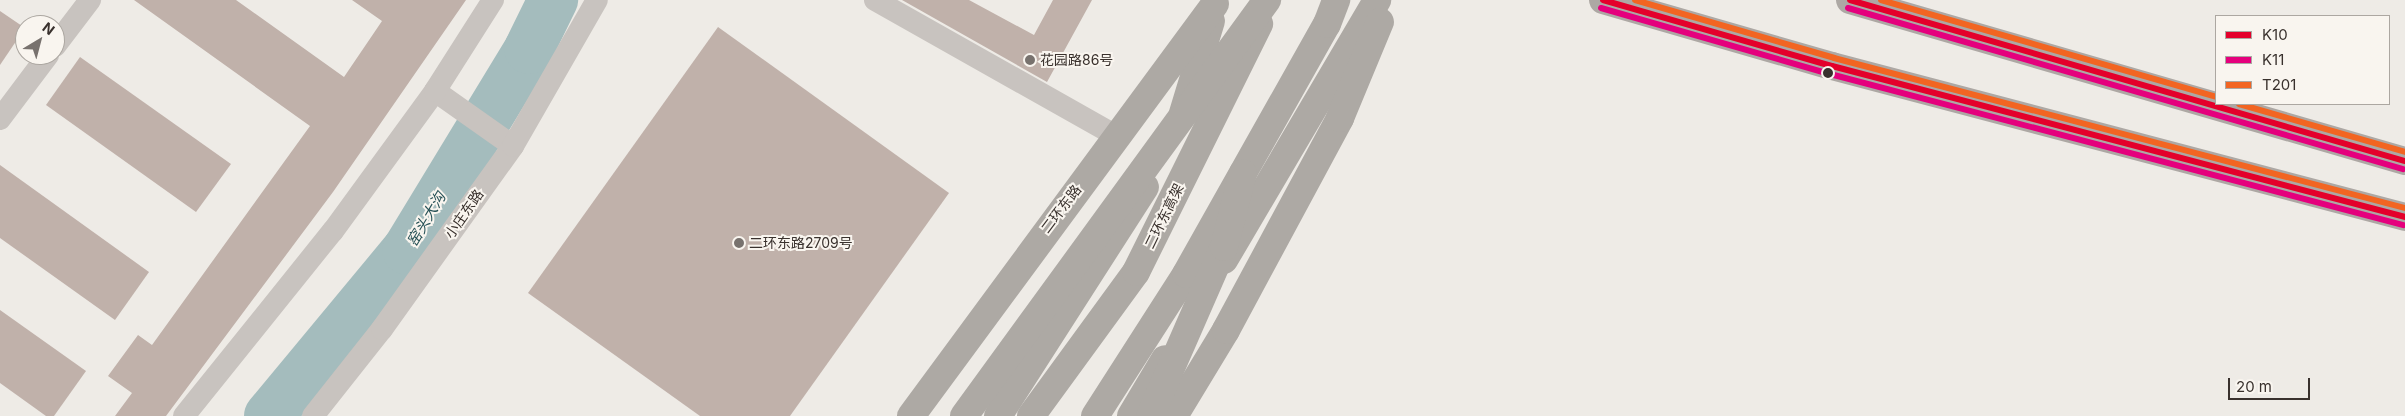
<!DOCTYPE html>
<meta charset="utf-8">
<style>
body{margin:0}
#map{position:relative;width:2405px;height:416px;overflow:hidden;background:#eeebe6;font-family:Inter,"Noto Sans SC",sans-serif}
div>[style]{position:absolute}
.river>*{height:50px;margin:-25px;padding:0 25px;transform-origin:25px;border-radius:25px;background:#a4bcbd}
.building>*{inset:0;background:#c0b1aa}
.minor>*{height:22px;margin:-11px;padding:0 11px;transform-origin:11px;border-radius:11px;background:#c8c3bf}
.primary>*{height:28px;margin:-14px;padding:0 14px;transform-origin:14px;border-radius:14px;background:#ada8a4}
.trunk>*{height:28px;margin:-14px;padding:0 14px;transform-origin:14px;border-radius:14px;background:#ada9a4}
.trunk-bridge>*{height:28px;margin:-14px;padding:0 14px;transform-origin:14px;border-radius:14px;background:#ada9a4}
.bus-1>*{height:6px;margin:-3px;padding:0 3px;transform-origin:3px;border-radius:3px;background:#e4002b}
.bus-2>*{height:6px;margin:-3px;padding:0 3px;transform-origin:3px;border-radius:3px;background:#e5007d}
.bus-3>*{height:6px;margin:-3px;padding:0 3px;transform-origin:3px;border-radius:3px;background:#f26522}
.dots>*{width:14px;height:14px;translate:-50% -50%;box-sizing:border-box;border:2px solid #f9f5ef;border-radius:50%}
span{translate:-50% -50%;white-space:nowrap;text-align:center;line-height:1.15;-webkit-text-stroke:4px #f9f5ef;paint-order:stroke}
.poi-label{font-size:14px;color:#39312d}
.left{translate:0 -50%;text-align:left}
.street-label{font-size:14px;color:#39312d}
.water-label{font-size:15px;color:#265156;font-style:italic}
.legend{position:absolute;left:2215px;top:15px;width:175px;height:90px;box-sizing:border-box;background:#f9f5ef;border:1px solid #aca7a1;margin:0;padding:6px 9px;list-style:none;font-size:15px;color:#39312d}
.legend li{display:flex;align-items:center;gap:10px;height:25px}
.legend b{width:25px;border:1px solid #aca7a1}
.north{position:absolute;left:15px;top:15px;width:50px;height:50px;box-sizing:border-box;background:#f9f5ef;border:1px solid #aca7a1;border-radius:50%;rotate:37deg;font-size:14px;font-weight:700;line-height:20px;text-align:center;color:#39312d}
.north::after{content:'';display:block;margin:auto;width:18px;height:22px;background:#78726e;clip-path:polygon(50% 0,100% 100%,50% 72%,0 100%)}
.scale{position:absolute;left:2228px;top:378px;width:82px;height:22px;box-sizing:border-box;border:2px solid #39312d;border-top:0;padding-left:6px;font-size:15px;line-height:18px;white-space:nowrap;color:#39312d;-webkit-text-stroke:4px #f9f5ef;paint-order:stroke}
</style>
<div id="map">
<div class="river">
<div style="left:269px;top:416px;width:216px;rotate:-50.3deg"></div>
<div style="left:407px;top:250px;width:235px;rotate:-58.7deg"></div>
<div style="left:529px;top:49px;width:55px;rotate:-63.9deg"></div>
</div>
<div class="building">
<div style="clip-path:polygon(134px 0,236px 0,344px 77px,382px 21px,352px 0,466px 0,333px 192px,166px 416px,115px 416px,132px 393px,108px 376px,138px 335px,152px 345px,310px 126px)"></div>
<div style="clip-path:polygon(902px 0,969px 0,1034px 35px,1053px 0,1092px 0,1047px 82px)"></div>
<div style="clip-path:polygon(0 11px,25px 28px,0 65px)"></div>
<div style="clip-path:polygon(718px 27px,949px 193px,790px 416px,700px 416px,528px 293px)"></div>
<div style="clip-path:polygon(80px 57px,231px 164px,196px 212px,46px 105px)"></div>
<div style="clip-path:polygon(0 165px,149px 272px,115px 320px,0 238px)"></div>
<div style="clip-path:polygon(0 310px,86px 371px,54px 416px,46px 416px,0 383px)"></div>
</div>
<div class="minor">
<div style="left:875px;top:0;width:277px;rotate:29.4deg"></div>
<div style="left:55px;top:46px;width:58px;rotate:-52.7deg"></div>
<div style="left:435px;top:91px;width:95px;rotate:35.2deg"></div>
<div style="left:0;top:119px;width:80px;rotate:-53.1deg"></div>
<div style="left:184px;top:416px;width:238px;rotate:-51.2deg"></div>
<div style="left:333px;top:231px;width:173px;rotate:-53.9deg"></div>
<div style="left:435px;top:91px;width:108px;rotate:-57.5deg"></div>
<div style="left:313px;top:416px;width:111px;rotate:-51.6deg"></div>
<div style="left:382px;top:329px;width:225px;rotate:-54.4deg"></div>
<div style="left:513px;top:146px;width:168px;rotate:-60.1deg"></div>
</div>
<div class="primary">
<div style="left:1603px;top:0;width:238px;rotate:16.1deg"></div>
<div style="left:1832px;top:66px;width:593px;rotate:14.76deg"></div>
<div style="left:1850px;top:0;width:578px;rotate:16.18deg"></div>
</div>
<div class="trunk">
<div style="left:1183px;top:113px;width:96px;rotate:-73.1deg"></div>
<div style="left:1224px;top:260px;width:302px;rotate:-59.5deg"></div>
<div style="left:911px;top:416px;width:512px;rotate:-53.58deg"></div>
<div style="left:998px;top:416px;width:272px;rotate:-57.3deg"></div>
<div style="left:1031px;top:416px;width:178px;rotate:-53.9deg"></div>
<div style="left:1136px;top:272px;width:277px;rotate:-63.6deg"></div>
<div style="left:1095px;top:416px;width:169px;rotate:-57.3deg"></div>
<div style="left:1186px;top:274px;width:287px;rotate:-60.6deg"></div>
<div style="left:1327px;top:24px;width:26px;rotate:-69deg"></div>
<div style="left:1131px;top:416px;width:66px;rotate:-59.2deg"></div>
<div style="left:1174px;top:416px;width:100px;rotate:-58.8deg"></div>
<div style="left:1226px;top:330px;width:241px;rotate:-61.7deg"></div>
<div style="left:1340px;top:118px;width:104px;rotate:-67.4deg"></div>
</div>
<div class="trunk-bridge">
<div style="left:964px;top:416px;width:515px;rotate:-53.93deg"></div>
<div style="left:1150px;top:416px;width:184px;rotate:-66.4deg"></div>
<div style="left:1224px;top:247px;width:76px;rotate:-75.6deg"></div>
</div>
<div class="bus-1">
<div style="left:1603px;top:0;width:238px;rotate:16.1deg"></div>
<div style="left:1832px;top:66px;width:593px;rotate:14.76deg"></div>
<div style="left:1850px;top:0;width:578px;rotate:16.18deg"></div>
</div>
<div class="bus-2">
<div style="left:1601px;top:8px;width:238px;rotate:16.1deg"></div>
<div style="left:1830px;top:74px;width:593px;rotate:14.76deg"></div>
<div style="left:1848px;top:8px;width:578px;rotate:16.18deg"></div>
</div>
<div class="bus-3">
<div style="left:1635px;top:0;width:207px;rotate:16.2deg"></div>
<div style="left:1834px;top:58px;width:590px;rotate:14.72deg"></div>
<div style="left:1881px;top:0;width:349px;rotate:16.1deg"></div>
<div style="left:2239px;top:104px;width:173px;rotate:16.1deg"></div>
</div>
<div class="dots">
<div style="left:1030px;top:60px;background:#78726e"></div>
<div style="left:1828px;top:73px;background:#39312d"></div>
<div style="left:739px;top:243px;background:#78726e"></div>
</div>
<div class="poi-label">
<span class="left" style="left:1040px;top:60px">花园路86号</span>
<span class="left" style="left:749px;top:243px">二环东路2709号</span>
</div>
<div class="street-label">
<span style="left:1061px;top:209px;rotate:-53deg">二环东路</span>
<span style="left:464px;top:214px;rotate:-55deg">小庄东路</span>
<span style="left:1164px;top:216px;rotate:-64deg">二环东高架</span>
</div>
<div class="water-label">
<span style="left:426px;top:219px;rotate:-59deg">窑头大沟</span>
</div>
<ul class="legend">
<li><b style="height:6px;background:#e4002b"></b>K10</li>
<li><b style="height:6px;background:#e5007d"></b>K11</li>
<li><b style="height:6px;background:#f26522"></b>T201</li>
</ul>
<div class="north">N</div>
<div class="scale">20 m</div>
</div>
